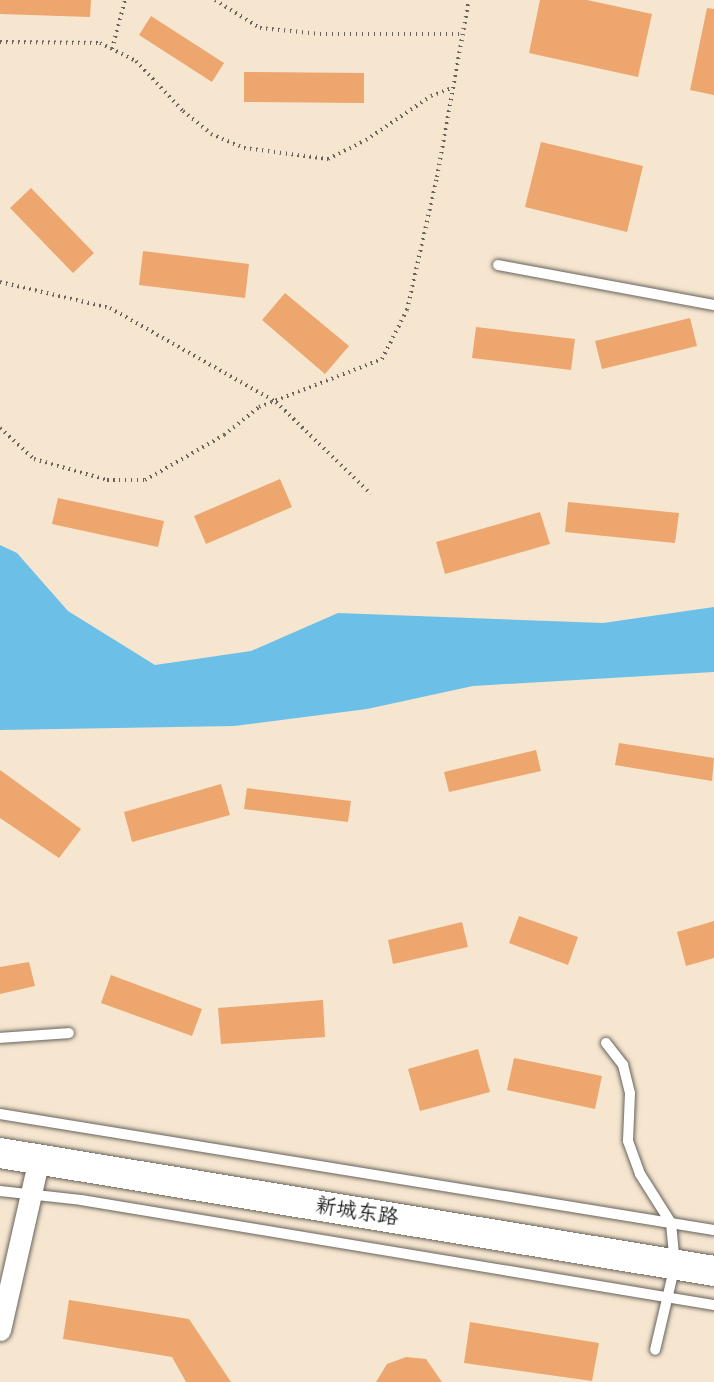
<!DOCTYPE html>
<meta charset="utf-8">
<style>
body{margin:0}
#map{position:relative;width:714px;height:1382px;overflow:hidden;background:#f6e6d0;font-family:"Architects Daughter","LXGW WenKai TC",sans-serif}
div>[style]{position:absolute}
.water>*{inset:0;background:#6cc0e8}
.building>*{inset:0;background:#eca66e}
.path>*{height:4px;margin-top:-2px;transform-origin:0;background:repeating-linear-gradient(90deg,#68635b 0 1.5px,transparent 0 6px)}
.roads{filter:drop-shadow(0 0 2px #68635b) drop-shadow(0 0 2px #68635b)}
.lane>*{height:10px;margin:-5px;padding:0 5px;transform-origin:5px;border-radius:5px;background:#fff}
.street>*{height:21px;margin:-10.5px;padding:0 10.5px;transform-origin:10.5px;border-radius:10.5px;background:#fff}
.secondary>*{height:30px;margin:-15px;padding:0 15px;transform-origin:15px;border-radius:15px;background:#fff}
span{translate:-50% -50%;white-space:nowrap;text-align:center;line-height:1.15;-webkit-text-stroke:4.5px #fff;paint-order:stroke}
.street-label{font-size:21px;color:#1c1c1c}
</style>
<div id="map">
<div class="water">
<div style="clip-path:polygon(0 545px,17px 553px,68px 611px,155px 665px,251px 651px,338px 613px,603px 623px,714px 607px,714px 672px,473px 686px,367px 709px,234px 726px,0 730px)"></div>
</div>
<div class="building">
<div style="clip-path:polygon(0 0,91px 0,90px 17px,0 14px)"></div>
<div style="clip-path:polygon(540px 0,587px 0,652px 14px,638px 77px,529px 53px)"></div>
<div style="clip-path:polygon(707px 8px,714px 9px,714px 95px,690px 90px)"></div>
<div style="clip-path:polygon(151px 16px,224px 63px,212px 82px,139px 35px)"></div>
<div style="clip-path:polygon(244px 72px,364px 73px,364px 103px,244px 102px)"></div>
<div style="clip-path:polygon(541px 142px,643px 166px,627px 232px,525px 207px)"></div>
<div style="clip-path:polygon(31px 188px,94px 253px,73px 273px,10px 208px)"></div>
<div style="clip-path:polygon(143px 251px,249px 264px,245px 298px,139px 285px)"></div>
<div style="clip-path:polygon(285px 293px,349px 346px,325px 374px,262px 320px)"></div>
<div style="clip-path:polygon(690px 318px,697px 346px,602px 369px,595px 341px)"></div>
<div style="clip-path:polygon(476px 327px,575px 339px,571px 370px,472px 358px)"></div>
<div style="clip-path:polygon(280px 479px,292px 507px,206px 544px,194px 516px)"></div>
<div style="clip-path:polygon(58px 498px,164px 521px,158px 547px,52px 524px)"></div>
<div style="clip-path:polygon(568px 502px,679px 513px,675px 543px,565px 532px)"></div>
<div style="clip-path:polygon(540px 512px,550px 544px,445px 574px,436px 542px)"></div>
<div style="clip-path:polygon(619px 743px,714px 758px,712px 781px,615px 765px)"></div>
<div style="clip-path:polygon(536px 750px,541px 771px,449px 792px,444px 772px)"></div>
<div style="clip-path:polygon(0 770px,81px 829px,59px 858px,0 818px)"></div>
<div style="clip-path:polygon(221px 784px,230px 815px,132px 842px,124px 812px)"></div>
<div style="clip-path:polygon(247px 788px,351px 801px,348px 822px,244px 809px)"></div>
<div style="clip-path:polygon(519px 916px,578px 937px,568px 965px,509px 943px)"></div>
<div style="clip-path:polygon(714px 921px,714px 958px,686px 966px,677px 932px)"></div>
<div style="clip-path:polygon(462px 922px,468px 947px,393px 964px,388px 940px)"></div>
<div style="clip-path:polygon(29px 962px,35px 986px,0 994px,0 967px)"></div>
<div style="clip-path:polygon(111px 975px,202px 1009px,192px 1036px,101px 1003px)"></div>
<div style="clip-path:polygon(323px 1000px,325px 1037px,221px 1044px,218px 1008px)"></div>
<div style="clip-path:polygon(478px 1049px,490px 1092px,420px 1111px,408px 1069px)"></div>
<div style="clip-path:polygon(514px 1058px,602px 1076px,595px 1109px,507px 1090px)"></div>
<div style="clip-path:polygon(69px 1300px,189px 1319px,231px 1382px,186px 1382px,172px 1357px,63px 1339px)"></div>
<div style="clip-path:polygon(470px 1322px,599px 1343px,592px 1381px,464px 1363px)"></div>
<div style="clip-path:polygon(406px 1357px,426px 1359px,442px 1382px,376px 1382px,387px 1364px)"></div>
</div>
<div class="path">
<div style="left:215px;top:0;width:53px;rotate:31.9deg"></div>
<div style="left:260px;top:28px;width:60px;rotate:5.7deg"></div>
<div style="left:320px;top:34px;width:143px"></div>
<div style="left:0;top:42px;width:100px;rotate:0.6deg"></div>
<div style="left:100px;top:43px;width:40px;rotate:26.6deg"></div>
<div style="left:136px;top:61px;width:69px;rotate:46.8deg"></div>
<div style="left:183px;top:111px;width:36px;rotate:39deg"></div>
<div style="left:211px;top:134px;width:36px;rotate:23deg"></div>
<div style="left:244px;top:148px;width:85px;rotate:7.5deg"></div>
<div style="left:328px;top:159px;width:42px;rotate:-26.6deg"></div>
<div style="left:366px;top:140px;width:78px;rotate:-34.1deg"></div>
<div style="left:431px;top:96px;width:22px;rotate:-21deg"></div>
<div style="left:112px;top:49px;width:51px;rotate:-75.1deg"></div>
<div style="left:0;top:282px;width:113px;rotate:13.3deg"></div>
<div style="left:110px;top:308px;width:191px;rotate:29.5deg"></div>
<div style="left:276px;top:402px;width:132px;rotate:44.1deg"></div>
<div style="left:0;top:428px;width:46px;rotate:42.4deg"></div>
<div style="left:34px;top:459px;width:76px;rotate:16deg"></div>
<div style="left:107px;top:480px;width:38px"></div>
<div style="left:145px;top:480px;width:91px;rotate:-29.7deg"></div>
<div style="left:224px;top:435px;width:45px;rotate:-38.7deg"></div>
<div style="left:259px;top:407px;width:132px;rotate:-21.3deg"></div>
<div style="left:382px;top:359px;width:55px;rotate:-63deg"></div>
<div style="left:407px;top:310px;width:136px;rotate:-77.3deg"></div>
<div style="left:437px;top:177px;width:180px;rotate:-79.8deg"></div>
</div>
<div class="roads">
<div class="lane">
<div style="left:498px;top:265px;width:220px;rotate:10.5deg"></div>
<div style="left:0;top:1038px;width:69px;rotate:-4.1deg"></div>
<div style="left:606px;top:1043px;width:28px;rotate:52deg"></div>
<div style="left:623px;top:1065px;width:29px;rotate:76deg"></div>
<div style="left:630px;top:1093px;width:48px;rotate:92.4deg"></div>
<div style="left:628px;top:1141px;width:35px;rotate:70deg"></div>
<div style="left:640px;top:1174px;width:58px;rotate:57.7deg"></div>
<div style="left:671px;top:1223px;width:42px;rotate:84.6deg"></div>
<div style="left:675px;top:1265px;width:87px;rotate:103.2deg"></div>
<div style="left:0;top:1114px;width:723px;rotate:9.23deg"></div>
<div style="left:0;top:1191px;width:81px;rotate:6.3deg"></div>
<div style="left:81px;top:1200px;width:642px;rotate:9.42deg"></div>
</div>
<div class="street">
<div style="left:0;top:1330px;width:175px;rotate:-77.2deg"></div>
</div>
<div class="secondary">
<div style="left:0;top:1153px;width:724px;rotate:9.38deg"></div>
</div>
</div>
<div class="street-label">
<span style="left:357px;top:1212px;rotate:9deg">新城东路</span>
</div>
</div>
